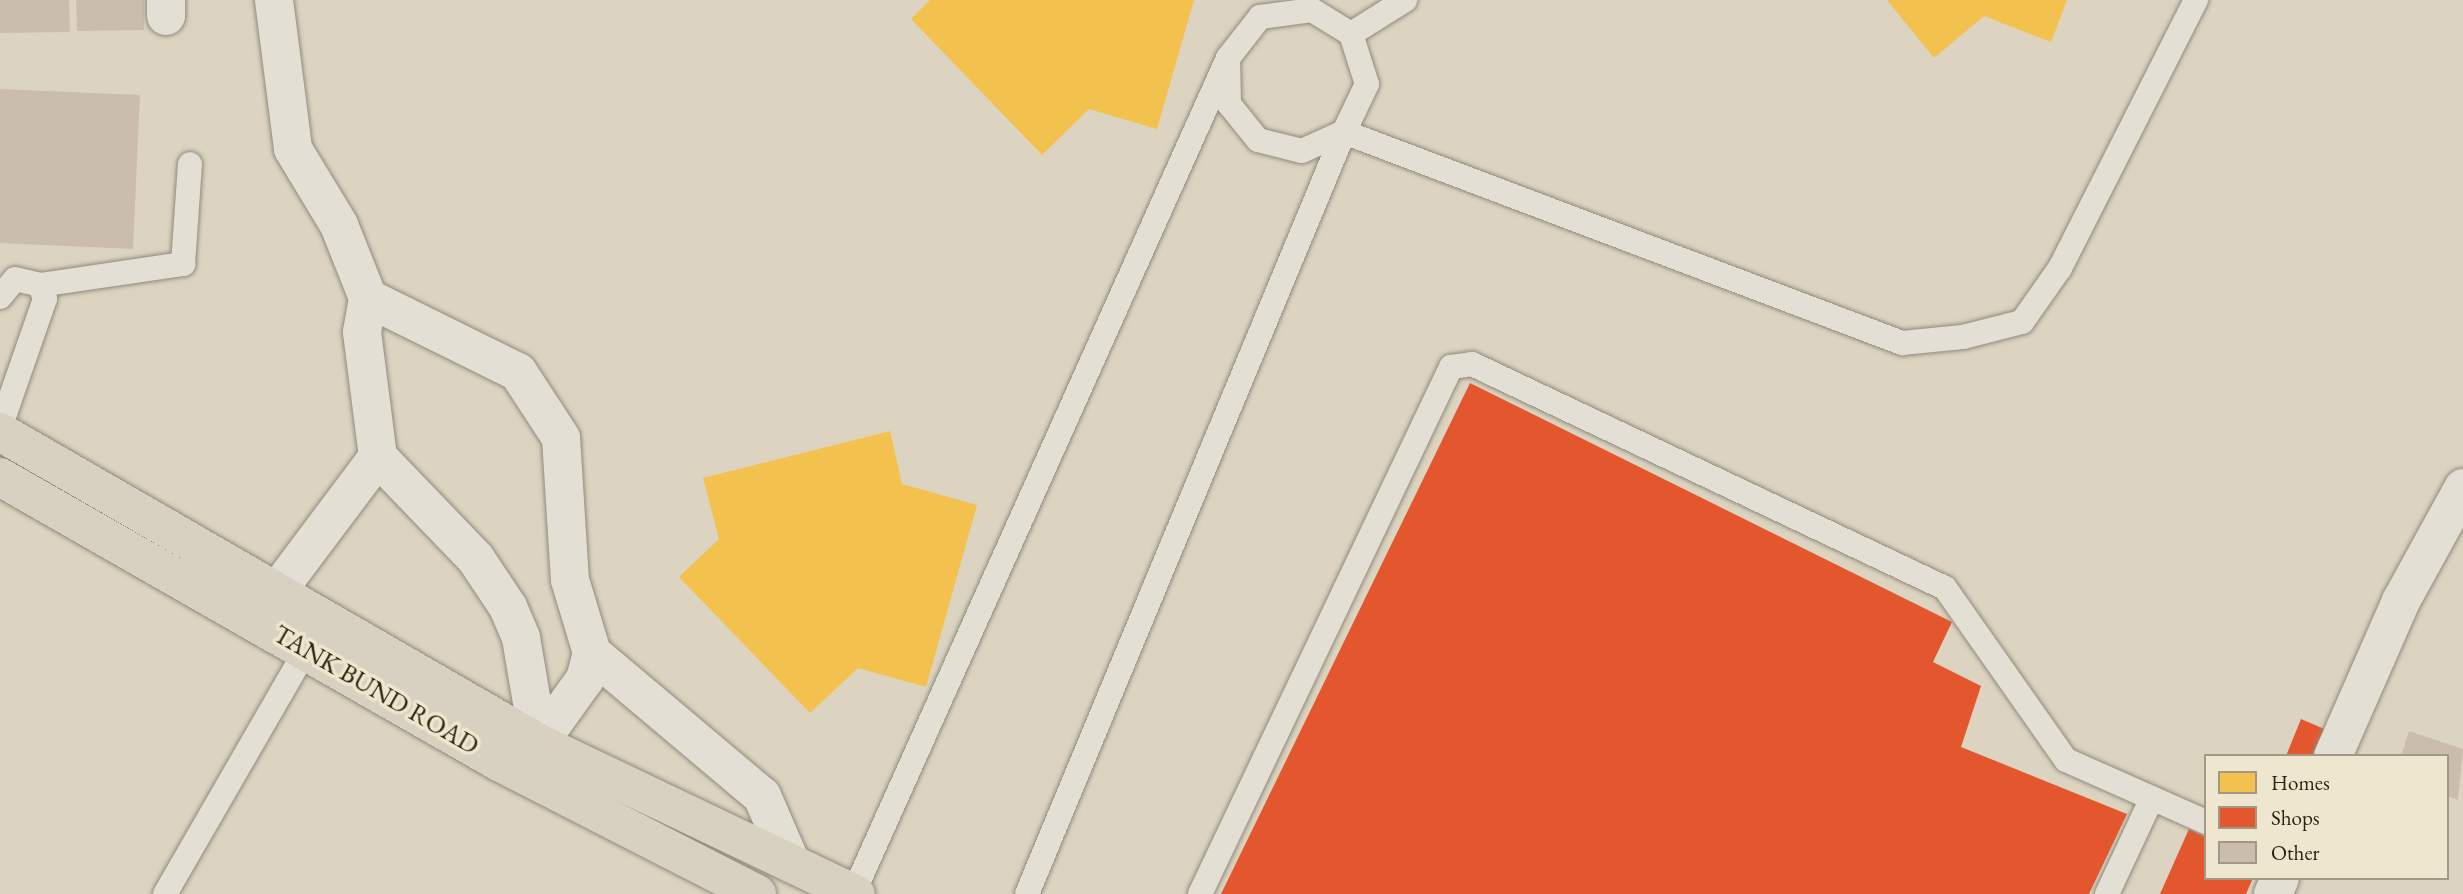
<!DOCTYPE html>
<style>
body{margin:0}
#map{position:relative;width:2463px;height:894px;overflow:hidden;background:#dcd4c0;font-family:"EB Garamond",serif}
div>[style]{position:absolute}
.homes>*{inset:0;background:#f2c14e}
.shops>*{inset:0;background:#e4572e}
.building>*{inset:0;background:#cbbdae}
.roads{filter:drop-shadow(0 0 2px #908a7d) drop-shadow(0 0 2px #908a7d)}
.service>*{height:24px;margin:-12px;padding:0 12px;transform-origin:12px;border-radius:12px;background:#e4dfd5}
.minor>*{height:38px;margin:-19px;padding:0 19px;transform-origin:19px;border-radius:19px;background:#e4dfd5}
.tertiary>*{height:38px;margin:-19px;padding:0 19px;transform-origin:19px;border-radius:19px;background:#e4dfd5}
.primary>*{height:38px;margin:-19px;padding:0 19px;transform-origin:19px;border-radius:19px;background:#d8d0c1}
span{translate:-50% -50%;white-space:nowrap;text-align:center;line-height:1.15;-webkit-text-stroke:7px #efe6cf;paint-order:stroke}
.street-label{font-size:26px;color:#302211}
.legend{position:absolute;left:2204px;top:754px;width:245px;height:126px;box-sizing:border-box;background:#efe6cf;border:2px solid #a39883;margin:0;padding:9px 12px;list-style:none;font-size:21px;color:#302211}
.legend li{display:flex;align-items:center;gap:14px;height:35px}
.legend b{width:35px;border:2px solid #a39883}
</style>
<div id="map">
<div class="homes">
<div style="clip-path:polygon(930px 0,1194px 0,1157px 129px,1089px 109px,1042px 155px,911px 19px)"></div>
<div style="clip-path:polygon(1887px 0,2067px 0,2051px 42px,1984px 16px,1934px 58px)"></div>
<div style="clip-path:polygon(890px 431px,902px 484px,977px 505px,926px 687px,858px 668px,810px 713px,679px 577px,719px 539px,703px 478px)"></div>
</div>
<div class="shops">
<div style="clip-path:polygon(1470px 383px,1952px 622px,1933px 662px,1981px 686px,1961px 747px,2127px 814px,2089px 894px,1221px 894px)"></div>
<div style="clip-path:polygon(2301px 719px,2329px 731px,2319px 756px,2286px 756px)"></div>
<div style="clip-path:polygon(2189px 829px,2206px 837px,2206px 878px,2253px 878px,2246px 894px,2160px 894px)"></div>
</div>
<div class="building">
<div style="clip-path:polygon(0 0,69px 0,70px 32px,0 33px)"></div>
<div style="clip-path:polygon(76px 0,144px 0,144px 30px,77px 31px)"></div>
<div style="clip-path:polygon(0 89px,140px 95px,133px 249px,0 243px)"></div>
<div style="clip-path:polygon(2409px 731px,2463px 749px,2458px 800px,2447px 796px,2447px 756px,2401px 756px)"></div>
</div>
<div class="roads">
<div class="service">
<div style="left:1351px;top:34px;width:64px;rotate:-32.2deg"></div>
<div style="left:0;top:297px;width:23px;rotate:-50deg"></div>
<div style="left:15px;top:279px;width:26px;rotate:13deg"></div>
<div style="left:40px;top:285px;width:145px;rotate:-8.4deg"></div>
<div style="left:183px;top:264px;width:100px;rotate:-86deg"></div>
<div style="left:0;top:428px;width:137px;rotate:-70.8deg"></div>
<div style="left:45px;top:299px;width:15px;rotate:-110deg"></div>
<div style="left:165px;top:894px;width:282px;rotate:-60deg"></div>
<div style="left:853px;top:894px;width:916px;rotate:-65.84deg"></div>
<div style="left:1228px;top:58px;width:52px;rotate:-52deg"></div>
<div style="left:1260px;top:17px;width:52px;rotate:-7.7deg"></div>
<div style="left:1312px;top:10px;width:46px;rotate:31.6deg"></div>
<div style="left:1351px;top:34px;width:52px;rotate:72.3deg"></div>
<div style="left:1367px;top:84px;width:53px;rotate:115.6deg"></div>
<div style="left:1344px;top:132px;width:46px;rotate:155.7deg"></div>
<div style="left:1302px;top:151px;width:45px;rotate:-166deg"></div>
<div style="left:1258px;top:140px;width:46px;rotate:-128.9deg"></div>
<div style="left:1229px;top:104px;width:46px;rotate:-91.2deg"></div>
<div style="left:1027px;top:894px;width:825px;rotate:-67.41deg"></div>
<div style="left:1344px;top:132px;width:597px;rotate:20.71deg"></div>
<div style="left:1902px;top:343px;width:61px;rotate:-5.6deg"></div>
<div style="left:1963px;top:337px;width:61px;rotate:-14.3deg"></div>
<div style="left:2022px;top:322px;width:66px;rotate:-54.9deg"></div>
<div style="left:2060px;top:268px;width:301px;rotate:-63.1deg"></div>
<div style="left:1200px;top:894px;width:584px;rotate:-64.53deg"></div>
<div style="left:1451px;top:367px;width:21px;rotate:-8deg"></div>
<div style="left:1472px;top:364px;width:523px;rotate:25.34deg"></div>
<div style="left:1945px;top:588px;width:210px;rotate:54.9deg"></div>
<div style="left:2066px;top:760px;width:153px;rotate:23.9deg"></div>
<div style="left:2107px;top:894px;width:106px;rotate:-64.9deg"></div>
</div>
<div class="minor">
<div style="left:166px;top:0;width:16px;rotate:90deg"></div>
<div style="left:274px;top:0;width:150px;rotate:82.7deg"></div>
<div style="left:293px;top:149px;width:89px;rotate:58.8deg"></div>
<div style="left:339px;top:225px;width:79px;rotate:68.3deg"></div>
<div style="left:368px;top:298px;width:35px;rotate:100deg"></div>
<div style="left:362px;top:332px;width:126px;rotate:82.7deg"></div>
<div style="left:378px;top:457px;width:141px;rotate:46.1deg"></div>
<div style="left:476px;top:559px;width:58px;rotate:56.3deg"></div>
<div style="left:508px;top:607px;width:34px;rotate:67deg"></div>
<div style="left:521px;top:638px;width:107px;rotate:80.3deg"></div>
<div style="left:368px;top:298px;width:167px;rotate:26.3deg"></div>
<div style="left:518px;top:372px;width:79px;rotate:56.9deg"></div>
<div style="left:561px;top:438px;width:142px;rotate:86.4deg"></div>
<div style="left:570px;top:580px;width:76px;rotate:73.2deg"></div>
<div style="left:592px;top:653px;width:27px;rotate:105deg"></div>
<div style="left:585px;top:679px;width:79px;rotate:125.7deg"></div>
<div style="left:275px;top:594px;width:171px;rotate:-53.1deg"></div>
<div style="left:592px;top:653px;width:222px;rotate:40.1deg"></div>
<div style="left:762px;top:796px;width:73px;rotate:66.6deg"></div>
</div>
<div class="tertiary">
<div style="left:2333px;top:756px;width:169px;rotate:-66.3deg"></div>
<div style="left:2401px;top:601px;width:129px;rotate:-61.2deg"></div>
<div style="left:2273px;top:894px;width:17px;rotate:-66deg"></div>
</div>
<div class="primary">
<div style="left:0;top:432px;width:622px;rotate:29.98deg"></div>
<div style="left:539px;top:743px;width:351px;rotate:25.5deg"></div>
<div style="left:0;top:477px;width:575px;rotate:29.73deg"></div>
<div style="left:499px;top:762px;width:290px;rotate:27.1deg"></div>
</div>
</div>
<div class="street-label">
<span style="left:376px;top:690px;rotate:30deg">TANK BUND ROAD</span>
</div>
<ul class="legend">
<li><b style="height:19px;background:#f2c14e"></b>Homes</li>
<li><b style="height:19px;background:#e4572e"></b>Shops</li>
<li><b style="height:19px;background:#cbbdae"></b>Other</li>
</ul>
</div>
